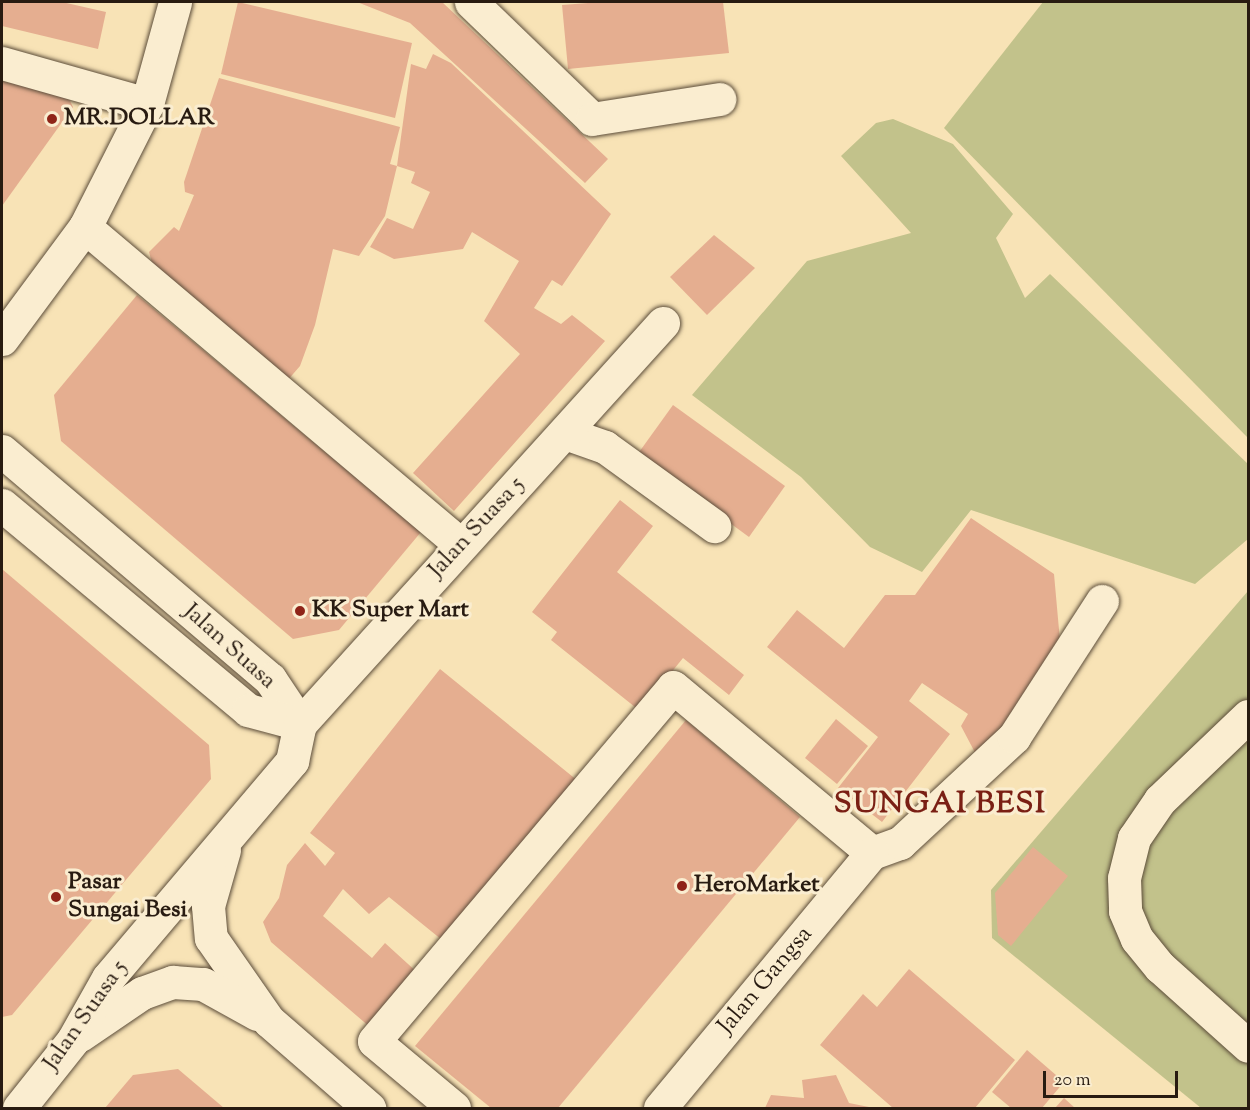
<!DOCTYPE html>
<style>
body{margin:0}
#map{position:relative;width:1250px;height:1110px;overflow:hidden;background:#f8e3b6;font-family:"Sorts Mill Goudy",serif}
div>[style]{position:absolute}
.green>*{inset:0;background:#c2c28b}
.building>*{inset:0;background:#e5ae90}
.roads{filter:drop-shadow(0 0 2px #5c4d3a) drop-shadow(0 0 2px #5c4d3a)}
.minor>*{height:33px;margin:-16.5px;padding:0 16.5px;transform-origin:16.5px;border-radius:16.5px;background:#faedd0}
.dots>*{width:16px;height:16px;translate:-50% -50%;box-sizing:border-box;border:3px solid #faedd0;border-radius:50%}
span{translate:-50% -50%;white-space:nowrap;text-align:center;line-height:1.15;-webkit-text-stroke:6px #faedd0;paint-order:stroke}
.poi-label{font-size:24px;color:#281b11;font-weight:700}
.left{translate:0 -50%;text-align:left}
.street-label{font-size:24px;color:#281b11}
.district-label{font-size:30px;color:#7a1f14;font-weight:700;letter-spacing:1.5px}
.frame{position:absolute;inset:0;border:3px solid #281b11;pointer-events:none}
.scale{position:absolute;left:1043px;top:1071px;width:135px;height:27px;box-sizing:border-box;border:3px solid #281b11;border-top:0;padding-left:8px;font-size:18px;line-height:21px;white-space:nowrap;color:#281b11;-webkit-text-stroke:4px #faedd0;paint-order:stroke}
</style>
<div id="map">
<div class="green">
<div style="clip-path:polygon(1043px 2px,1248px 2px,1248px 438px,944px 128px)"></div>
<div style="clip-path:polygon(893px 119px,953px 144px,1013px 214px,996px 238px,1025px 298px,1050px 274px,1248px 464px,1248px 539px,1195px 584px,971px 510px,922px 572px,870px 547px,801px 477px,692px 395px,807px 261px,911px 233px,841px 156px,876px 123px)"></div>
<div style="clip-path:polygon(1248px 591px,1248px 1108px,1201px 1108px,992px 938px,991px 890px)"></div>
</div>
<div class="building">
<div style="clip-path:polygon(2px 2px,62px 2px,106px 12px,98px 49px,2px 26px)"></div>
<div style="clip-path:polygon(238px 2px,412px 43px,395px 118px,221px 74px)"></div>
<div style="clip-path:polygon(357px 2px,442px 2px,608px 159px,585px 183px,410px 23px)"></div>
<div style="clip-path:polygon(601px 2px,723px 2px,729px 53px,568px 69px,562px 5px)"></div>
<div style="clip-path:polygon(433px 54px,451px 63px,611px 214px,562px 286px,552px 280px,534px 308px,561px 324px,572px 315px,605px 341px,454px 511px,413px 473px,520px 354px,484px 321px,519px 261px,472px 232px,463px 249px,394px 259px,370px 247px,387px 218px,413px 229px,430px 192px,411px 183px,415px 172px,397px 166px,385px 216px,359px 256px,333px 249px,315px 325px,300px 366px,287px 381px,153px 267px,149px 252px,174px 227px,179px 231px,194px 195px,185px 192px,184px 182px,219px 78px,400px 127px,390px 164px,397px 166px,411px 64px,426px 69px)"></div>
<div style="clip-path:polygon(2px 81px,68px 97px,73px 107px,2px 206px)"></div>
<div style="clip-path:polygon(714px 235px,755px 268px,707px 315px,670px 277px)"></div>
<div style="clip-path:polygon(137px 295px,421px 532px,339px 630px,293px 639px,61px 441px,54px 395px)"></div>
<div style="clip-path:polygon(673px 405px,785px 486px,749px 537px,637px 455px)"></div>
<div style="clip-path:polygon(620px 500px,653px 526px,617px 572px,744px 675px,729px 695px,683px 658px,640px 711px,551px 640px,557px 632px,532px 612px)"></div>
<div style="clip-path:polygon(971px 518px,1054px 574px,1061px 652px,980px 762px,961px 726px,968px 714px,922px 683px,909px 701px,950px 734px,882px 822px,838px 788px,878px 737px,767px 647px,797px 610px,844px 648px,885px 595px,915px 595px)"></div>
<div style="clip-path:polygon(2px 569px,209px 745px,211px 779px,12px 1015px,2px 1017px)"></div>
<div style="clip-path:polygon(440px 669px,578px 781px,447px 944px,389px 897px,369px 914px,343px 889px,323px 916px,372px 958px,385px 943px,419px 974px,371px 1028px,271px 942px,263px 922px,279px 898px,287px 865px,305px 843px,325px 866px,335px 853px,310px 833px)"></div>
<div style="clip-path:polygon(836px 719px,868px 746px,837px 784px,805px 758px)"></div>
<div style="clip-path:polygon(686px 720px,800px 817px,558px 1108px,491px 1108px,415px 1046px)"></div>
<div style="clip-path:polygon(1033px 847px,1068px 876px,1011px 946px,998px 935px,995px 893px)"></div>
<div style="clip-path:polygon(909px 969px,1015px 1060px,975px 1108px,893px 1108px,820px 1045px,863px 994px,877px 1007px)"></div>
<div style="clip-path:polygon(1027px 1050px,1064px 1082px,1042px 1108px,1011px 1108px,992px 1092px)"></div>
<div style="clip-path:polygon(178px 1069px,224px 1108px,105px 1108px,133px 1075px)"></div>
<div style="clip-path:polygon(836px 1075px,849px 1103px,874px 1108px,765px 1108px,771px 1095px,804px 1098px,802px 1080px)"></div>
<div style="clip-path:polygon(1064px 1098px,1075px 1108px,1055px 1108px)"></div>
</div>
<div class="roads">
<div class="minor">
<div style="left:471px;top:2px;width:168px;rotate:44deg"></div>
<div style="left:592px;top:119px;width:129px;rotate:-8.9deg"></div>
<div style="left:2px;top:63px;width:151px;rotate:15.8deg"></div>
<div style="left:85px;top:227px;width:492px;rotate:40.2deg"></div>
<div style="left:2px;top:339px;width:139px;rotate:-53.5deg"></div>
<div style="left:85px;top:227px;width:138px;rotate:-63.2deg"></div>
<div style="left:147px;top:104px;width:106px;rotate:-74.6deg"></div>
<div style="left:565px;top:433px;width:42px;rotate:19.3deg"></div>
<div style="left:605px;top:447px;width:135px;rotate:35.9deg"></div>
<div style="left:2px;top:451px;width:352px;rotate:40.4deg"></div>
<div style="left:270px;top:679px;width:54px;rotate:56.3deg"></div>
<div style="left:2px;top:505px;width:320px;rotate:39.8deg"></div>
<div style="left:248px;top:710px;width:54px;rotate:15.1deg"></div>
<div style="left:1248px;top:716px;width:122px;rotate:136.3deg"></div>
<div style="left:1160px;top:800px;width:46px;rotate:124.4deg"></div>
<div style="left:1134px;top:838px;width:41px;rotate:104deg"></div>
<div style="left:1124px;top:878px;width:33px;rotate:88deg"></div>
<div style="left:1125px;top:911px;width:30px;rotate:67deg"></div>
<div style="left:1137px;top:939px;width:36px;rotate:51deg"></div>
<div style="left:1160px;top:967px;width:118px;rotate:41.9deg"></div>
<div style="left:224px;top:850px;width:58px;rotate:105.9deg"></div>
<div style="left:208px;top:906px;width:32px;rotate:85deg"></div>
<div style="left:211px;top:938px;width:101px;rotate:55.1deg"></div>
<div style="left:269px;top:1021px;width:133px;rotate:41deg"></div>
<div style="left:872px;top:853px;width:30px;rotate:-20deg"></div>
<div style="left:900px;top:843px;width:156px;rotate:-42.9deg"></div>
<div style="left:1014px;top:737px;width:162px;rotate:-57.1deg"></div>
<div style="left:80px;top:1035px;width:75px;rotate:-34.1deg"></div>
<div style="left:142px;top:993px;width:33px;rotate:-20deg"></div>
<div style="left:173px;top:982px;width:30px;rotate:4deg"></div>
<div style="left:203px;top:984px;width:62px;rotate:29.1deg"></div>
<div style="left:19px;top:1108px;width:87px;rotate:-51.5deg"></div>
<div style="left:73px;top:1040px;width:71px;rotate:-60.6deg"></div>
<div style="left:108px;top:978px;width:285px;rotate:-49.7deg"></div>
<div style="left:292px;top:761px;width:38px;rotate:-78deg"></div>
<div style="left:300px;top:724px;width:541px;rotate:-47.85deg"></div>
<div style="left:454px;top:1108px;width:104px;rotate:-140.1deg"></div>
<div style="left:374px;top:1041px;width:463px;rotate:-49.8deg"></div>
<div style="left:673px;top:687px;width:259px;rotate:39.8deg"></div>
<div style="left:660px;top:1108px;width:332px;rotate:-50.3deg"></div>
</div>
</div>
<div class="dots">
<div style="left:52px;top:119px;background:#8f2418"></div>
<div style="left:300px;top:611px;background:#8f2418"></div>
<div style="left:682px;top:886px;background:#8f2418"></div>
<div style="left:56px;top:897px;background:#8f2418"></div>
</div>
<div class="poi-label">
<span class="left" style="left:64px;top:119px">MR.DOLLAR</span>
<span class="left" style="left:312px;top:611px">KK Super Mart</span>
<span class="left" style="left:68px;top:897px">Pasar<br>Sungai Besi</span>
<span class="left" style="left:694px;top:886px">HeroMarket</span>
</div>
<div class="street-label">
<span style="left:477px;top:528px;rotate:-47deg">Jalan Suasa 5</span>
<span style="left:229px;top:647px;rotate:42deg">Jalan Suasa</span>
<span style="left:766px;top:981px;rotate:-50deg">Jalan Gangsa</span>
<span style="left:86px;top:1016px;rotate:-55deg">Jalan Suasa 5</span>
</div>
<div class="district-label">
<span style="left:940px;top:805px">SUNGAI BESI</span>
</div>
<div class="frame"></div>
<div class="scale">20 m</div>
</div>
